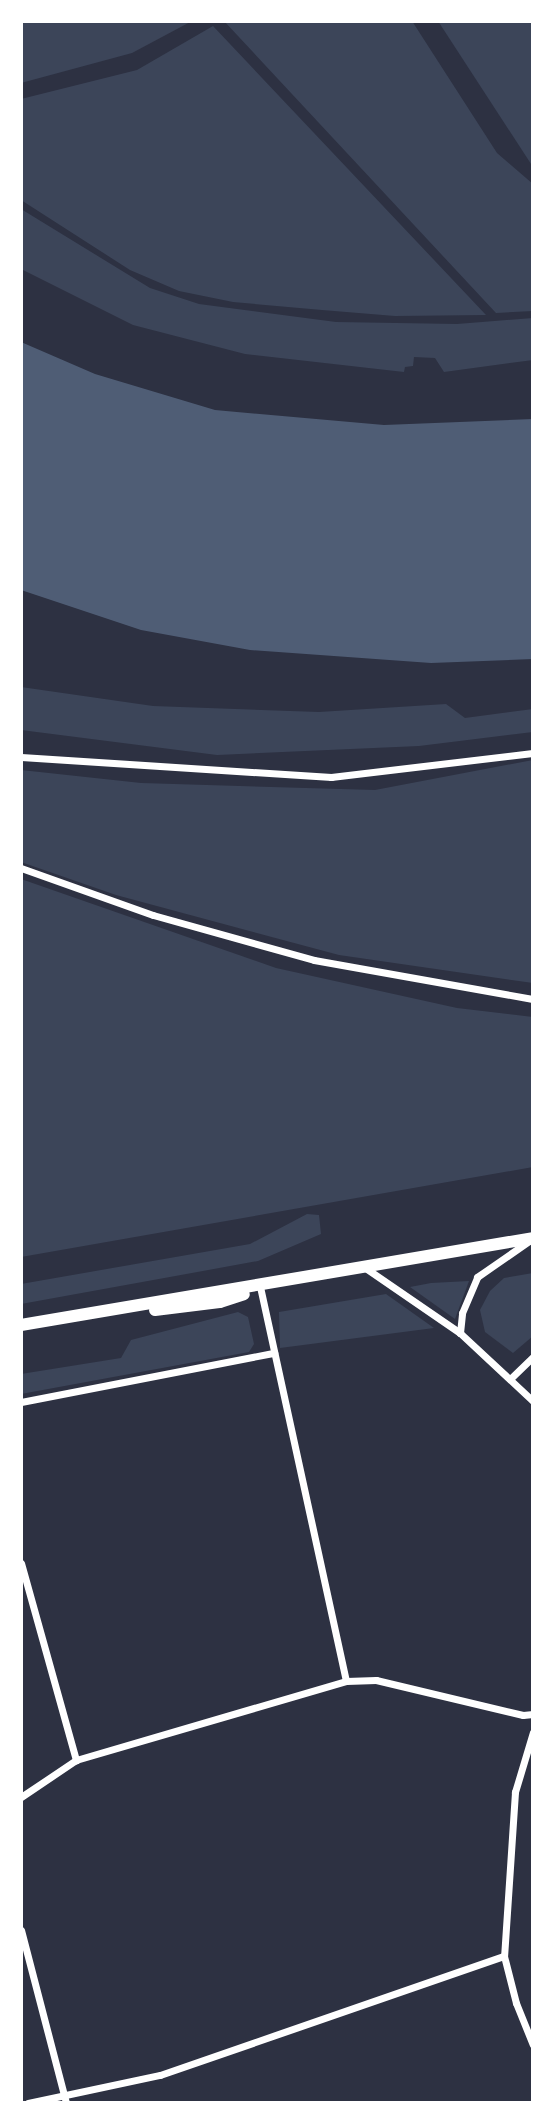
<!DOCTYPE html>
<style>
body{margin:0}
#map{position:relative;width:554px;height:2124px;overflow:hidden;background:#2d3142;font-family:"Work Sans",sans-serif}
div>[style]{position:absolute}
.green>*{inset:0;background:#3c4559}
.water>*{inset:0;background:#4f5d75}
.minor>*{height:7px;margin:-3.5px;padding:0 3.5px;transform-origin:3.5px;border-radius:3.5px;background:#fff}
.secondary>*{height:12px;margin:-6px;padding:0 6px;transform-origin:6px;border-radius:6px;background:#fff}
span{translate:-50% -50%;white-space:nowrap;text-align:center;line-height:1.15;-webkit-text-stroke:5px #fff;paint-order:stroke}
.frame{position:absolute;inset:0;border:23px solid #fff;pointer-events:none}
</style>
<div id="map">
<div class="green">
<div style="clip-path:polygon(21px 21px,192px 21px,132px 53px,21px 83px)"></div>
<div style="clip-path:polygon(224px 21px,412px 21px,497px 153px,533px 184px,533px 311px,496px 313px)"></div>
<div style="clip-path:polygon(438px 21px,533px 21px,533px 167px)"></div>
<div style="clip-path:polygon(213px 26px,486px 315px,395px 316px,322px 310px,233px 302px,179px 291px,130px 270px,21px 200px,21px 99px,137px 70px)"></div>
<div style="clip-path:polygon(21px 209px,150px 288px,199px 304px,336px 322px,457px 324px,533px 318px,533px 360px,444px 372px,435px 358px,414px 357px,413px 366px,405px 367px,404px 372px,245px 354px,133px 325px,21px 269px)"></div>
<div style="clip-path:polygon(21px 687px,153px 706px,319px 712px,446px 704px,465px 718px,533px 709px,533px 732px,419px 746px,217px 755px,21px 730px)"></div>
<div style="clip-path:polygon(533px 760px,533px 983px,339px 955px,116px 895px,21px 862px,21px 770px,141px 783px,375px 790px)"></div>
<div style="clip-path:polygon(21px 879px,276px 968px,457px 1008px,533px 1017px,533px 1167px,21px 1257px)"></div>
<div style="clip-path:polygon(307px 1214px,319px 1215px,321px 1234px,258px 1261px,21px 1304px,21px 1284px,250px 1244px)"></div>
<div style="clip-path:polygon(533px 1273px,533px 1336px,513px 1353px,485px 1332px,480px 1310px,490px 1291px,504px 1278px)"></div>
<div style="clip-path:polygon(469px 1281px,455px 1319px,410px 1287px,431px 1283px)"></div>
<div style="clip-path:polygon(386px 1294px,434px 1328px,280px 1348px,279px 1312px)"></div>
<div style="clip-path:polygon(238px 1312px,248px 1317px,254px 1344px,249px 1352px,21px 1394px,21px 1374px,121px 1358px,131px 1340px)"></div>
</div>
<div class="water">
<div style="clip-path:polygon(21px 342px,95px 374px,215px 410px,384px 425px,533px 419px,533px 659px,431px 663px,250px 650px,141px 630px,21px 590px)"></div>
</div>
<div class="minor">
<div style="left:21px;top:757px;width:311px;rotate:3.7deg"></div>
<div style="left:331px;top:777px;width:203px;rotate:-6.8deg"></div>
<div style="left:21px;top:868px;width:140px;rotate:19.6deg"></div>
<div style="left:153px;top:915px;width:167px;rotate:15.6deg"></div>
<div style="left:314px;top:960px;width:222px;rotate:10.1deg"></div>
<div style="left:367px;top:1269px;width:113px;rotate:34.5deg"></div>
<div style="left:460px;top:1333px;width:100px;rotate:43deg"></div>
<div style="left:460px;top:1333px;width:20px;rotate:-84deg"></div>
<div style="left:462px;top:1313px;width:39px;rotate:-67deg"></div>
<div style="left:477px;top:1277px;width:63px;rotate:-34.7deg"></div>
<div style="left:510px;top:1379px;width:32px;rotate:-44deg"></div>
<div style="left:21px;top:1402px;width:258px;rotate:-11deg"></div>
<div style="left:21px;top:1563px;width:205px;rotate:74.4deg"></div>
<div style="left:76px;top:1760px;width:281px;rotate:-16.3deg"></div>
<div style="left:346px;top:1681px;width:402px;rotate:-102.3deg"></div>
<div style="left:346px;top:1681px;width:30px;rotate:-2deg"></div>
<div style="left:376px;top:1680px;width:151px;rotate:13.4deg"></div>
<div style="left:523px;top:1715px;width:10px;rotate:-6deg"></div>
<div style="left:533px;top:1732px;width:63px;rotate:106.7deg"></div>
<div style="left:515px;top:1792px;width:164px;rotate:93.8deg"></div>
<div style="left:504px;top:1956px;width:49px;rotate:75.7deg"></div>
<div style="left:516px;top:2003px;width:45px;rotate:68deg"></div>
<div style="left:21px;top:1797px;width:66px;rotate:-33.9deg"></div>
<div style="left:21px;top:1930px;width:179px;rotate:75.4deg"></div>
<div style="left:28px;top:2103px;width:135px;rotate:-12deg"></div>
<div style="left:160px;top:2075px;width:364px;rotate:-19.1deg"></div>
</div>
<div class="secondary">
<div style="left:155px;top:1310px;width:65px;rotate:-7deg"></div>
<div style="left:220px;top:1302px;width:25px;rotate:-18deg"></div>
<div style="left:21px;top:1325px;width:519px;rotate:-9.64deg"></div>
</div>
<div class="frame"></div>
</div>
